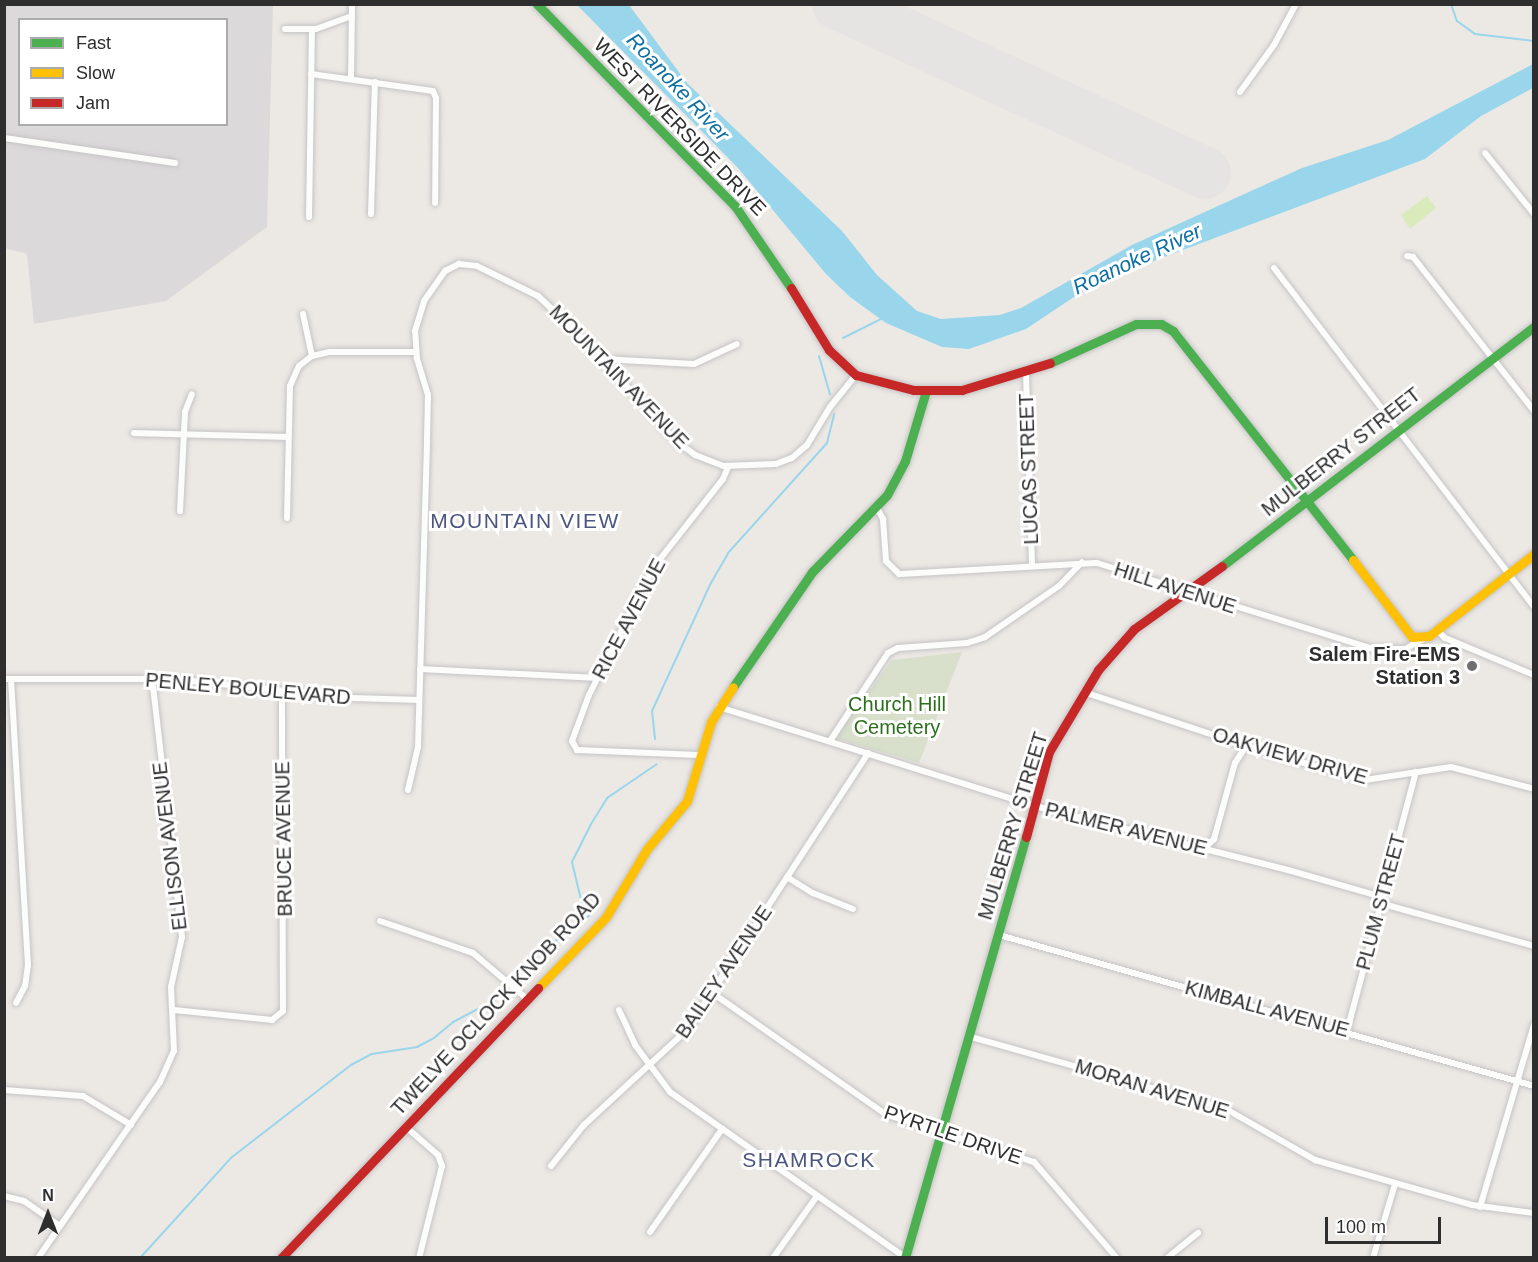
<!DOCTYPE html>
<style>
body{margin:0}
#map{position:relative;width:1538px;height:1262px;overflow:hidden;background:#ece8e4;font-family:Arial,sans-serif}
div>[style]{position:absolute}
.industrial>*{inset:0;background:#dcd9db}
.cemetery>*{inset:0;background:#d8e0cc}
.pitch>*{inset:0;background:#d9eabb}
.water>*{inset:0;background:#99d6ec}
.stream>*{height:2px;margin:-1px;padding:0 1px;transform-origin:1px;border-radius:1px;background:#99d6ec}
.runway>*{height:52px;margin:-26px;padding:0 26px;transform-origin:26px;border-radius:26px;background:#e6e4e2}
.roads{filter:drop-shadow(0 0 2px #c5c4c5) drop-shadow(0 0 2px #c5c4c5)}
.street>*{height:6px;margin:-3px;padding:0 3px;transform-origin:3px;border-radius:3px;background:#fcfcfb}
.fast>*{height:9px;margin:-4.5px;padding:0 4.5px;transform-origin:4.5px;border-radius:4.5px;background:#4caf50}
.slow>*{height:9px;margin:-4.5px;padding:0 4.5px;transform-origin:4.5px;border-radius:4.5px;background:#ffc107}
.jam>*{height:9px;margin:-4.5px;padding:0 4.5px;transform-origin:4.5px;border-radius:4.5px;background:#c62828}
.rail>*{height:2px;margin:-1px;padding:0 1px;transform-origin:1px;border-radius:1px;background:#dfdfe1}
.dots>*{width:16px;height:16px;translate:-50% -50%;box-sizing:border-box;border:3px solid #fff;border-radius:50%}
span{translate:-50% -50%;white-space:nowrap;text-align:center;line-height:1.15;-webkit-text-stroke:6px #fff;paint-order:stroke}
.street-label{font-size:20px;color:#2e2e2e}
.poi-label{font-size:20px;color:#2e2e2e;font-weight:700}
.right{translate:-100% -50%;text-align:right}
.park-label{font-size:20px;color:#2c6e1b}
.water-label{font-size:21px;color:#0d6fa3;font-style:italic}
.neighbourhood-label{font-size:21px;color:#4d5680;letter-spacing:1.5px}
.frame{position:absolute;inset:0;border:6px solid #2e2e2e;pointer-events:none}
.legend{position:absolute;left:18px;top:18px;width:210px;height:108px;box-sizing:border-box;background:#fff;border:2px solid #ababab;margin:0;padding:8px 10px;list-style:none;font-size:18px;color:#2e2e2e}
.legend li{display:flex;align-items:center;gap:12px;height:30px}
.legend b{width:30px;border:2px solid #ababab}
.north{position:absolute;left:18px;top:1184px;width:60px;height:60px;-webkit-text-stroke:4px #fff;paint-order:stroke;rotate:0deg;font-size:16px;font-weight:700;line-height:24px;text-align:center;color:#2e2e2e}
.north::after{content:'';display:block;margin:auto;width:21px;height:27px;background:#2e2e2e;clip-path:polygon(50% 0,100% 100%,50% 72%,0 100%)}
.scale{position:absolute;left:1325px;top:1217px;width:116px;height:27px;box-sizing:border-box;border:3px solid #2e2e2e;border-top:0;padding-left:8px;font-size:18px;line-height:21px;white-space:nowrap;color:#2e2e2e;-webkit-text-stroke:4px #fff;paint-order:stroke}
</style>
<div id="map">
<div class="industrial">
<div style="clip-path:polygon(evenodd,5px 5px,273px 5px,267px 227px,166px 301px,34px 324px,27px 254px,5px 248px,5px 5px,20px 20px,226px 20px,226px 124px,20px 124px,20px 20px)"></div>
</div>
<div class="cemetery">
<div style="clip-path:polygon(962px 652px,919px 763px,839px 739px,838px 734px,892px 660px)"></div>
</div>
<div class="pitch">
<div style="clip-path:polygon(1427px 196px,1436px 208px,1410px 229px,1401px 215px)"></div>
</div>
<div class="water">
<div style="clip-path:polygon(577px 5px,629px 5px,687px 83px,842px 231px,877px 275px,917px 311px,941px 319px,1000px 315px,1021px 308px,1132px 245px,1302px 168px,1388px 140px,1533px 64px,1533px 88px,1481px 116px,1425px 159px,1095px 283px,1026px 329px,969px 349px,942px 347px,886px 323px,850px 297px,826px 274px,738px 168px)"></div>
</div>
<div class="stream">
<div style="left:1451px;top:4px;width:18px;rotate:71deg"></div>
<div style="left:1457px;top:21px;width:22px;rotate:36deg"></div>
<div style="left:1475px;top:34px;width:59px;rotate:6.8deg"></div>
<div style="left:843px;top:338px;width:45px;rotate:-26.6deg"></div>
<div style="left:819px;top:356px;width:40px;rotate:74deg"></div>
<div style="left:655px;top:739px;width:28px;rotate:-96deg"></div>
<div style="left:652px;top:711px;width:141px;rotate:-65.3deg"></div>
<div style="left:711px;top:583px;width:34px;rotate:-60deg"></div>
<div style="left:728px;top:553px;width:148px;rotate:-48deg"></div>
<div style="left:827px;top:443px;width:30px;rotate:-76deg"></div>
<div style="left:582px;top:904px;width:43px;rotate:-103.4deg"></div>
<div style="left:572px;top:862px;width:42px;rotate:-63.4deg"></div>
<div style="left:591px;top:824px;width:31px;rotate:-58deg"></div>
<div style="left:607px;top:798px;width:60px;rotate:-34.2deg"></div>
<div style="left:515px;top:980px;width:35px;rotate:-49deg"></div>
<div style="left:538px;top:954px;width:65px;rotate:-36.9deg"></div>
<div style="left:140px;top:1258px;width:137px;rotate:-47.7deg"></div>
<div style="left:232px;top:1157px;width:150px;rotate:-37.7deg"></div>
<div style="left:351px;top:1065px;width:24px;rotate:-28deg"></div>
<div style="left:372px;top:1054px;width:46px;rotate:-8.8deg"></div>
<div style="left:417px;top:1047px;width:19px;rotate:-28deg"></div>
<div style="left:434px;top:1038px;width:25px;rotate:-40deg"></div>
<div style="left:453px;top:1022px;width:47px;rotate:-27.6deg"></div>
<div style="left:495px;top:1000px;width:16px;rotate:-45deg"></div>
</div>
<div class="runway">
<div style="left:838px;top:4px;width:404px;rotate:24.7deg"></div>
</div>
<div class="roads">
<div class="street">
<div style="left:285px;top:29px;width:31px"></div>
<div style="left:316px;top:29px;width:38px;rotate:-20deg"></div>
<div style="left:311px;top:74px;width:123px;rotate:7.9deg"></div>
<div style="left:433px;top:91px;width:8px;rotate:67deg"></div>
<div style="left:436px;top:98px;width:105px;rotate:90.5deg"></div>
<div style="left:351px;top:79px;width:75px;rotate:-89.2deg"></div>
<div style="left:1240px;top:92px;width:58px;rotate:-54.1deg"></div>
<div style="left:1274px;top:45px;width:47px;rotate:-61.8deg"></div>
<div style="left:4px;top:138px;width:173px;rotate:8.3deg"></div>
<div style="left:1485px;top:153px;width:78px;rotate:51.2deg"></div>
<div style="left:371px;top:214px;width:132px;rotate:-88.3deg"></div>
<div style="left:309px;top:217px;width:188px;rotate:-89.1deg"></div>
<div style="left:1407px;top:256px;width:6px;rotate:9deg"></div>
<div style="left:1413px;top:257px;width:196px;rotate:51.8deg"></div>
<div style="left:1274px;top:268px;width:427px;rotate:52.5deg"></div>
<div style="left:303px;top:314px;width:43px;rotate:77.9deg"></div>
<div style="left:603px;top:359px;width:91px;rotate:3.1deg"></div>
<div style="left:694px;top:364px;width:47px;rotate:-24.9deg"></div>
<div style="left:1026px;top:373px;width:192px;rotate:88.2deg"></div>
<div style="left:134px;top:433px;width:153px;rotate:1.5deg"></div>
<div style="left:877px;top:508px;width:13px;rotate:61deg"></div>
<div style="left:883px;top:519px;width:42px;rotate:85.9deg"></div>
<div style="left:886px;top:561px;width:18px;rotate:45deg"></div>
<div style="left:899px;top:574px;width:198px;rotate:-3.2deg"></div>
<div style="left:1097px;top:563px;width:289px;rotate:17.3deg"></div>
<div style="left:1373px;top:649px;width:32px"></div>
<div style="left:1405px;top:649px;width:21px;rotate:-29deg"></div>
<div style="left:180px;top:511px;width:99px;rotate:-87.1deg"></div>
<div style="left:185px;top:412px;width:19px;rotate:-69deg"></div>
<div style="left:287px;top:518px;width:132px;rotate:-88.7deg"></div>
<div style="left:290px;top:386px;width:22px;rotate:-66deg"></div>
<div style="left:299px;top:366px;width:16px;rotate:-38deg"></div>
<div style="left:312px;top:356px;width:18px;rotate:-13deg"></div>
<div style="left:330px;top:352px;width:86px"></div>
<div style="left:1437px;top:630px;width:11px;rotate:45deg"></div>
<div style="left:1445px;top:638px;width:96px;rotate:22.6deg"></div>
<div style="left:420px;top:669px;width:178px;rotate:2.9deg"></div>
<div style="left:4px;top:679px;width:168px"></div>
<div style="left:172px;top:679px;width:182px;rotate:6deg"></div>
<div style="left:353px;top:698px;width:66px;rotate:1.7deg"></div>
<div style="left:11px;top:679px;width:287px;rotate:86.6deg"></div>
<div style="left:28px;top:965px;width:21px;rotate:98deg"></div>
<div style="left:25px;top:986px;width:19px;rotate:118deg"></div>
<div style="left:1084px;top:692px;width:183px;rotate:18.4deg"></div>
<div style="left:1258px;top:750px;width:111px;rotate:15.7deg"></div>
<div style="left:1365px;top:780px;width:87px;rotate:-8.6deg"></div>
<div style="left:1451px;top:767px;width:86px;rotate:14.8deg"></div>
<div style="left:719px;top:707px;width:331px;rotate:17.4deg"></div>
<div style="left:1035px;top:806px;width:261px;rotate:14.2deg"></div>
<div style="left:1288px;top:870px;width:91px;rotate:16deg"></div>
<div style="left:1375px;top:895px;width:16px;rotate:40deg"></div>
<div style="left:1387px;top:905px;width:153px;rotate:15.6deg"></div>
<div style="left:830px;top:741px;width:105px;rotate:-56.6deg"></div>
<div style="left:888px;top:653px;width:11px;rotate:-27deg"></div>
<div style="left:898px;top:648px;width:69px;rotate:-4.1deg"></div>
<div style="left:967px;top:643px;width:19px;rotate:-18deg"></div>
<div style="left:985px;top:637px;width:90px;rotate:-34.6deg"></div>
<div style="left:1059px;top:586px;width:33px;rotate:-46deg"></div>
<div style="left:699px;top:755px;width:122px;rotate:-177.7deg"></div>
<div style="left:577px;top:750px;width:10px;rotate:-119deg"></div>
<div style="left:572px;top:741px;width:49px;rotate:-69.7deg"></div>
<div style="left:589px;top:695px;width:142px;rotate:-63.3deg"></div>
<div style="left:653px;top:568px;width:113px;rotate:-51.8deg"></div>
<div style="left:723px;top:479px;width:13px;rotate:-67deg"></div>
<div style="left:408px;top:790px;width:44px;rotate:-76.9deg"></div>
<div style="left:418px;top:747px;width:307px;rotate:-88.3deg"></div>
<div style="left:427px;top:440px;width:45px;rotate:-88.7deg"></div>
<div style="left:428px;top:395px;width:39px;rotate:-107deg"></div>
<div style="left:417px;top:358px;width:27px;rotate:-94deg"></div>
<div style="left:415px;top:331px;width:31px;rotate:-73deg"></div>
<div style="left:424px;top:301px;width:37px;rotate:-55deg"></div>
<div style="left:445px;top:271px;width:16px;rotate:-27deg"></div>
<div style="left:459px;top:264px;width:18px;rotate:6deg"></div>
<div style="left:477px;top:266px;width:68px;rotate:26.2deg"></div>
<div style="left:538px;top:296px;width:73px;rotate:43.3deg"></div>
<div style="left:591px;top:346px;width:127px;rotate:48.2deg"></div>
<div style="left:676px;top:441px;width:24px;rotate:36deg"></div>
<div style="left:695px;top:455px;width:30px;rotate:21deg"></div>
<div style="left:723px;top:466px;width:53px;rotate:-2.2deg"></div>
<div style="left:776px;top:464px;width:17px;rotate:-21deg"></div>
<div style="left:792px;top:458px;width:20px;rotate:-41deg"></div>
<div style="left:807px;top:445px;width:44px;rotate:-58.8deg"></div>
<div style="left:830px;top:407px;width:41px;rotate:-50.9deg"></div>
<div style="left:1205px;top:848px;width:13px;rotate:-45deg"></div>
<div style="left:1214px;top:839px;width:79px;rotate:-74.6deg"></div>
<div style="left:1235px;top:763px;width:20px;rotate:-57deg"></div>
<div style="left:787px;top:877px;width:31px;rotate:32deg"></div>
<div style="left:813px;top:893px;width:43px;rotate:21.8deg"></div>
<div style="left:380px;top:921px;width:98px;rotate:19deg"></div>
<div style="left:473px;top:953px;width:71px;rotate:40.4deg"></div>
<div style="left:999px;top:935px;width:556px;rotate:15.76deg"></div>
<div style="left:711px;top:992px;width:213px;rotate:35deg"></div>
<div style="left:885px;top:1114px;width:157px;rotate:17.9deg"></div>
<div style="left:1034px;top:1162px;width:127px;rotate:49.2deg"></div>
<div style="left:174px;top:1010px;width:99px;rotate:5.8deg"></div>
<div style="left:272px;top:1020px;width:14px;rotate:-39deg"></div>
<div style="left:283px;top:1011px;width:320px;rotate:-90.2deg"></div>
<div style="left:619px;top:1010px;width:38px;rotate:65deg"></div>
<div style="left:635px;top:1045px;width:59px;rotate:53.3deg"></div>
<div style="left:670px;top:1092px;width:289px;rotate:35.1deg"></div>
<div style="left:1347px;top:1031px;width:268px;rotate:-75.1deg"></div>
<div style="left:971px;top:1037px;width:265px;rotate:15.8deg"></div>
<div style="left:1226px;top:1109px;width:103px;rotate:29.8deg"></div>
<div style="left:1315px;top:1160px;width:163px;rotate:16deg"></div>
<div style="left:1472px;top:1205px;width:63px;rotate:7.4deg"></div>
<div style="left:4px;top:1090px;width:79px;rotate:4.3deg"></div>
<div style="left:83px;top:1096px;width:56px;rotate:31.1deg"></div>
<div style="left:406px;top:1127px;width:43px;rotate:41.2deg"></div>
<div style="left:438px;top:1155px;width:12px;rotate:70deg"></div>
<div style="left:442px;top:1166px;width:95px;rotate:104deg"></div>
<div style="left:551px;top:1166px;width:53px;rotate:-51.2deg"></div>
<div style="left:584px;top:1125px;width:140px;rotate:-42.7deg"></div>
<div style="left:687px;top:1030px;width:331px;rotate:-56.8deg"></div>
<div style="left:4px;top:1196px;width:21px;rotate:14deg"></div>
<div style="left:24px;top:1201px;width:44px;rotate:34.8deg"></div>
<div style="left:1480px;top:1207px;width:190px;rotate:-73.5deg"></div>
<div style="left:650px;top:1232px;width:126px;rotate:-55deg"></div>
<div style="left:38px;top:1258px;width:214px;rotate:-55.3deg"></div>
<div style="left:160px;top:1082px;width:34px;rotate:-66deg"></div>
<div style="left:174px;top:1051px;width:64px;rotate:-92.7deg"></div>
<div style="left:171px;top:987px;width:51px;rotate:-77.6deg"></div>
<div style="left:182px;top:937px;width:260px;rotate:-96.6deg"></div>
<div style="left:773px;top:1258px;width:76px;rotate:-54.6deg"></div>
<div style="left:1167px;top:1258px;width:40px;rotate:-39deg"></div>
<div style="left:1373px;top:1258px;width:77px;rotate:-73.4deg"></div>
</div>
<div class="fast">
<div style="left:537px;top:4px;width:283px;rotate:45.6deg"></div>
<div style="left:735px;top:206px;width:99px;rotate:55.7deg"></div>
<div style="left:1050px;top:363px;width:94px;rotate:-24.4deg"></div>
<div style="left:1136px;top:324px;width:25px"></div>
<div style="left:1161px;top:324px;width:14px;rotate:30deg"></div>
<div style="left:1173px;top:331px;width:291px;rotate:51.8deg"></div>
<div style="left:1222px;top:566px;width:393px;rotate:-37.5deg"></div>
<div style="left:733px;top:687px;width:140px;rotate:-55.5deg"></div>
<div style="left:812px;top:572px;width:107px;rotate:-45.8deg"></div>
<div style="left:887px;top:495px;width:38px;rotate:-62deg"></div>
<div style="left:905px;top:461px;width:73px;rotate:-73.3deg"></div>
<div style="left:905px;top:1258px;width:438px;rotate:-74deg"></div>
</div>
<div class="slow">
<div style="left:1353px;top:560px;width:97px;rotate:52.5deg"></div>
<div style="left:1412px;top:637px;width:17px;rotate:-3deg"></div>
<div style="left:1429px;top:636px;width:133px;rotate:-38deg"></div>
<div style="left:538px;top:988px;width:98px;rotate:-46.2deg"></div>
<div style="left:606px;top:917px;width:79px;rotate:-58.9deg"></div>
<div style="left:647px;top:849px;width:62px;rotate:-50.2deg"></div>
<div style="left:687px;top:801px;width:83px;rotate:-73.1deg"></div>
<div style="left:711px;top:722px;width:41px;rotate:-57.8deg"></div>
</div>
<div class="jam">
<div style="left:791px;top:288px;width:73px;rotate:58.5deg"></div>
<div style="left:829px;top:350px;width:37px;rotate:43deg"></div>
<div style="left:856px;top:375px;width:60px;rotate:14.5deg"></div>
<div style="left:914px;top:390px;width:48px"></div>
<div style="left:962px;top:390px;width:92px;rotate:-17.1deg"></div>
<div style="left:1026px;top:837px;width:88px;rotate:-74.9deg"></div>
<div style="left:1049px;top:752px;width:96px;rotate:-59.1deg"></div>
<div style="left:1098px;top:670px;width:55px;rotate:-48.7deg"></div>
<div style="left:1134px;top:629px;width:108px;rotate:-35.6deg"></div>
<div style="left:281px;top:1258px;width:373px;rotate:-46.4deg"></div>
</div>
</div>
<div class="rail">
<div style="left:1533px;top:4px;width:1px;rotate:45deg"></div>
</div>
<div class="dots">
<div style="left:1472px;top:666px;background:#706f6e"></div>
</div>
<div class="street-label">
<span style="left:680px;top:127px;rotate:46deg">WEST RIVERSIDE DRIVE</span>
<span style="left:619px;top:377px;rotate:46deg">MOUNTAIN AVENUE</span>
<span style="left:1341px;top:452px;rotate:-38deg">MULBERRY STREET</span>
<span style="left:1029px;top:469px;rotate:-92deg">LUCAS STREET</span>
<span style="left:1175px;top:588px;rotate:18deg">HILL AVENUE</span>
<span style="left:629px;top:619px;rotate:-62deg">RICE AVENUE</span>
<span style="left:248px;top:689px;rotate:5deg">PENLEY BOULEVARD</span>
<span style="left:1290px;top:756px;rotate:16deg">OAKVIEW DRIVE</span>
<span style="left:1013px;top:826px;rotate:-73deg">MULBERRY STREET</span>
<span style="left:1126px;top:829px;rotate:14deg">PALMER AVENUE</span>
<span style="left:284px;top:839px;rotate:-91deg">BRUCE AVENUE</span>
<span style="left:170px;top:846px;rotate:-97deg">ELLISON AVENUE</span>
<span style="left:1381px;top:902px;rotate:-75deg">PLUM STREET</span>
<span style="left:724px;top:972px;rotate:-56deg">BAILEY AVENUE</span>
<span style="left:496px;top:1004px;rotate:-47deg">TWELVE OCLOCK KNOB ROAD</span>
<span style="left:1267px;top:1009px;rotate:15deg">KIMBALL AVENUE</span>
<span style="left:1152px;top:1089px;rotate:17deg">MORAN AVENUE</span>
<span style="left:953px;top:1135px;rotate:19deg">PYRTLE DRIVE</span>
</div>
<div class="poi-label">
<span class="right" style="left:1460px;top:666px">Salem Fire-EMS<br>Station 3</span>
</div>
<div class="park-label">
<span style="left:897px;top:716px">Church Hill<br>Cemetery</span>
</div>
<div class="water-label">
<span style="left:678px;top:87px;rotate:47deg">Roanoke River</span>
<span style="left:1137px;top:259px;rotate:-25deg">Roanoke River</span>
</div>
<div class="neighbourhood-label">
<span style="left:525px;top:521px">MOUNTAIN VIEW</span>
<span style="left:809px;top:1160px">SHAMROCK</span>
</div>
<div class="frame"></div>
<ul class="legend">
<li><b style="height:8px;background:#4caf50"></b>Fast</li>
<li><b style="height:8px;background:#ffc107"></b>Slow</li>
<li><b style="height:8px;background:#c62828"></b>Jam</li>
</ul>
<div class="north">N</div>
<div class="scale">100 m</div>
</div>
